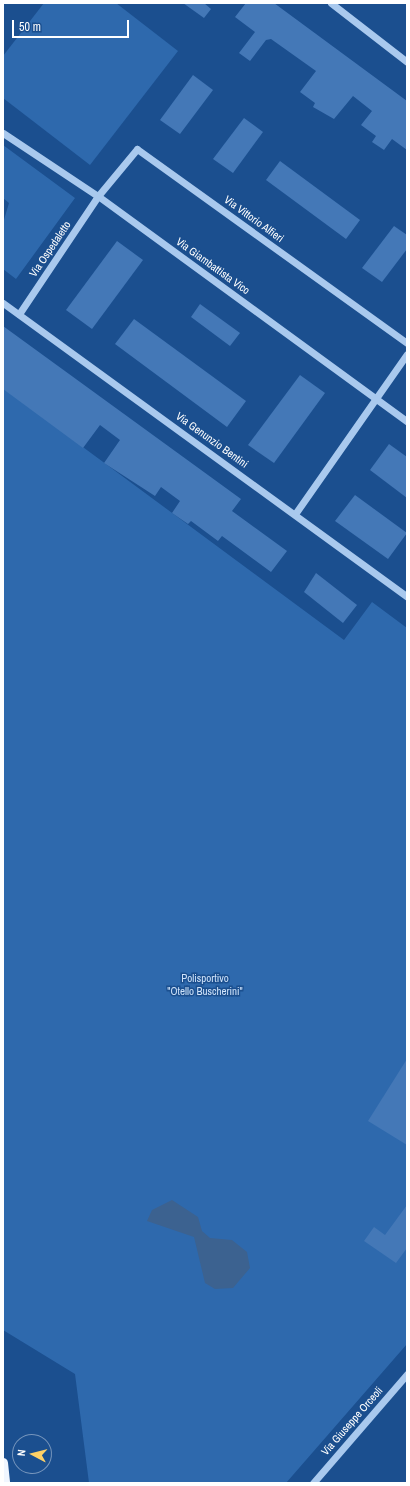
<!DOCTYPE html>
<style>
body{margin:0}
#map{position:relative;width:410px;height:1486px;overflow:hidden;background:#1b4f8f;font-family:"Archivo Narrow",sans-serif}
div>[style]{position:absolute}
.green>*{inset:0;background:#2e69ad}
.water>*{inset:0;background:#3c6290}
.building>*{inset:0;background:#4478b7}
.minor>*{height:7px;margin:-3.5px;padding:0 3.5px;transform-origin:3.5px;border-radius:3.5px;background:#a9c9ee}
.major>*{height:10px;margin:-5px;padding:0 5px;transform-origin:5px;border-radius:5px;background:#f0f6ff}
span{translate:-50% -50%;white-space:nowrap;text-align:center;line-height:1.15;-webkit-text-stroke:3px #1b4f8f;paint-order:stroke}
.street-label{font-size:11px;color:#fff}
.park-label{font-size:11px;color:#cfe3fa}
.frame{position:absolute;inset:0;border:4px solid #fff;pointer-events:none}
.north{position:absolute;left:12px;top:1434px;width:40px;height:40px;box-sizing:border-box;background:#1b4f8f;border:1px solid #7695bc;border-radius:50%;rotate:277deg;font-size:11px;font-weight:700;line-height:16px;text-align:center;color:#fff}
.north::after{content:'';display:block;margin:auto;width:14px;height:18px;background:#ffd166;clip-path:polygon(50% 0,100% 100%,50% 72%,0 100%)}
.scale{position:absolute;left:12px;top:20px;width:117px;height:18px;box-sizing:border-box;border:2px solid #fff;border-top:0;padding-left:5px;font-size:12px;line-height:14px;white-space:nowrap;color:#fff;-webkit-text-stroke:3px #1b4f8f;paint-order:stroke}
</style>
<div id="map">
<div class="green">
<div style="clip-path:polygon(44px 3px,116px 3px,178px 51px,90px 165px,3px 98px,3px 56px)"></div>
<div style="clip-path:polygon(3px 145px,75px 198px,16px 279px,3px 269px,3px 223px,9px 203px,3px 198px)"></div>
<div style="clip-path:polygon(3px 388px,344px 640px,372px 602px,407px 628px,407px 1344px,286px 1483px,89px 1483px,75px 1374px,3px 1330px)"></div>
</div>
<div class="water">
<div style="clip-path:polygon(172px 1200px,198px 1217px,202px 1231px,210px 1238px,232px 1240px,247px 1252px,250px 1268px,233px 1288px,215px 1289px,205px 1283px,194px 1237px,147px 1221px,152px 1210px)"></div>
</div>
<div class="building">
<div style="clip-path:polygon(183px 3px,204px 3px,211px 9px,204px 18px)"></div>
<div style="clip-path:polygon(246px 3px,274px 3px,407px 101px,407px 150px,392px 139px,384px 150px,372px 142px,376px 136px,361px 125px,372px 111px,353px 96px,334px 119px,313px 107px,315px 103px,300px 92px,316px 71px,271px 39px,266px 40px,250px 61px,239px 53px,255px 32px,235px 17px)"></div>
<div style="clip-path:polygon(193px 75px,213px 90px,180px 134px,160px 120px)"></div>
<div style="clip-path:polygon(244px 118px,263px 132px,233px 173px,213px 159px)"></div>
<div style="clip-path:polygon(280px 161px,360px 220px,346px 239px,266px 180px)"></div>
<div style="clip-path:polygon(394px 226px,407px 235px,407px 249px,382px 282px,362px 268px)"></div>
<div style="clip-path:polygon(117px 241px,143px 260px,92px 329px,66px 310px)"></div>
<div style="clip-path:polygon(200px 304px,240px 333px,230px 346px,191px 317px)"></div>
<div style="clip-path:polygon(134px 319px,246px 401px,227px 427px,115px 344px)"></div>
<div style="clip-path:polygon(3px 326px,241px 499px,232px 511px,287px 551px,271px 572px,222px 536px,218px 541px,191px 521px,188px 524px,172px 513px,180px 501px,161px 487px,155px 496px,104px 463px,120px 440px,100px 425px,83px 448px,3px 389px)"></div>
<div style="clip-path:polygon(300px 375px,325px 393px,274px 463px,248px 445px)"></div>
<div style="clip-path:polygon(389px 444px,407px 457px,407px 498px,370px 470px)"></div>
<div style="clip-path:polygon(355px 495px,407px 533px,388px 559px,335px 521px)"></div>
<div style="clip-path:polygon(316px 573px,357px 605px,343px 623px,304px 592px)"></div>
<div style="clip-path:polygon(407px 1059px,407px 1145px,368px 1121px)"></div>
<div style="clip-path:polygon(407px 1205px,407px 1248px,396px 1263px,364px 1241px,374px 1227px,385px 1235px)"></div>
</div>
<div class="minor">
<div style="left:331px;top:3px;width:96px;rotate:37.8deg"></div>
<div style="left:3px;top:133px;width:114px;rotate:33.6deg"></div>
<div style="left:98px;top:196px;width:382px;rotate:36.1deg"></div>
<div style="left:3px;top:303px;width:499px;rotate:36deg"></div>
<div style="left:19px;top:314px;width:142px;rotate:-56.2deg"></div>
<div style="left:98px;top:196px;width:61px;rotate:-50.3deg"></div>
<div style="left:137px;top:149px;width:332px;rotate:35.7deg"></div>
<div style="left:295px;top:514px;width:195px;rotate:-55deg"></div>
<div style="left:313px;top:1483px;width:144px;rotate:-49.2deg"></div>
</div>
<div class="major">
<div style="left:3px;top:1463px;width:20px;rotate:84deg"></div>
</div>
<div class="street-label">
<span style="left:254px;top:219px;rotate:36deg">Via Vittorio Alfieri</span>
<span style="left:50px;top:249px;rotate:-56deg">Via Ospedaletto</span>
<span style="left:213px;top:266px;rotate:36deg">Via Giambattista Vico</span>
<span style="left:212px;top:440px;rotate:36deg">Via Genunzio Bentini</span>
<span style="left:352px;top:1421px;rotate:-49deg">Via Giuseppe Orceoli</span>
</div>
<div class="park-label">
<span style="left:205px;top:985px">Polisportivo<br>"Otello Buscherini"</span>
</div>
<div class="frame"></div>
<div class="north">N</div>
<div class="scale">50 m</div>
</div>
